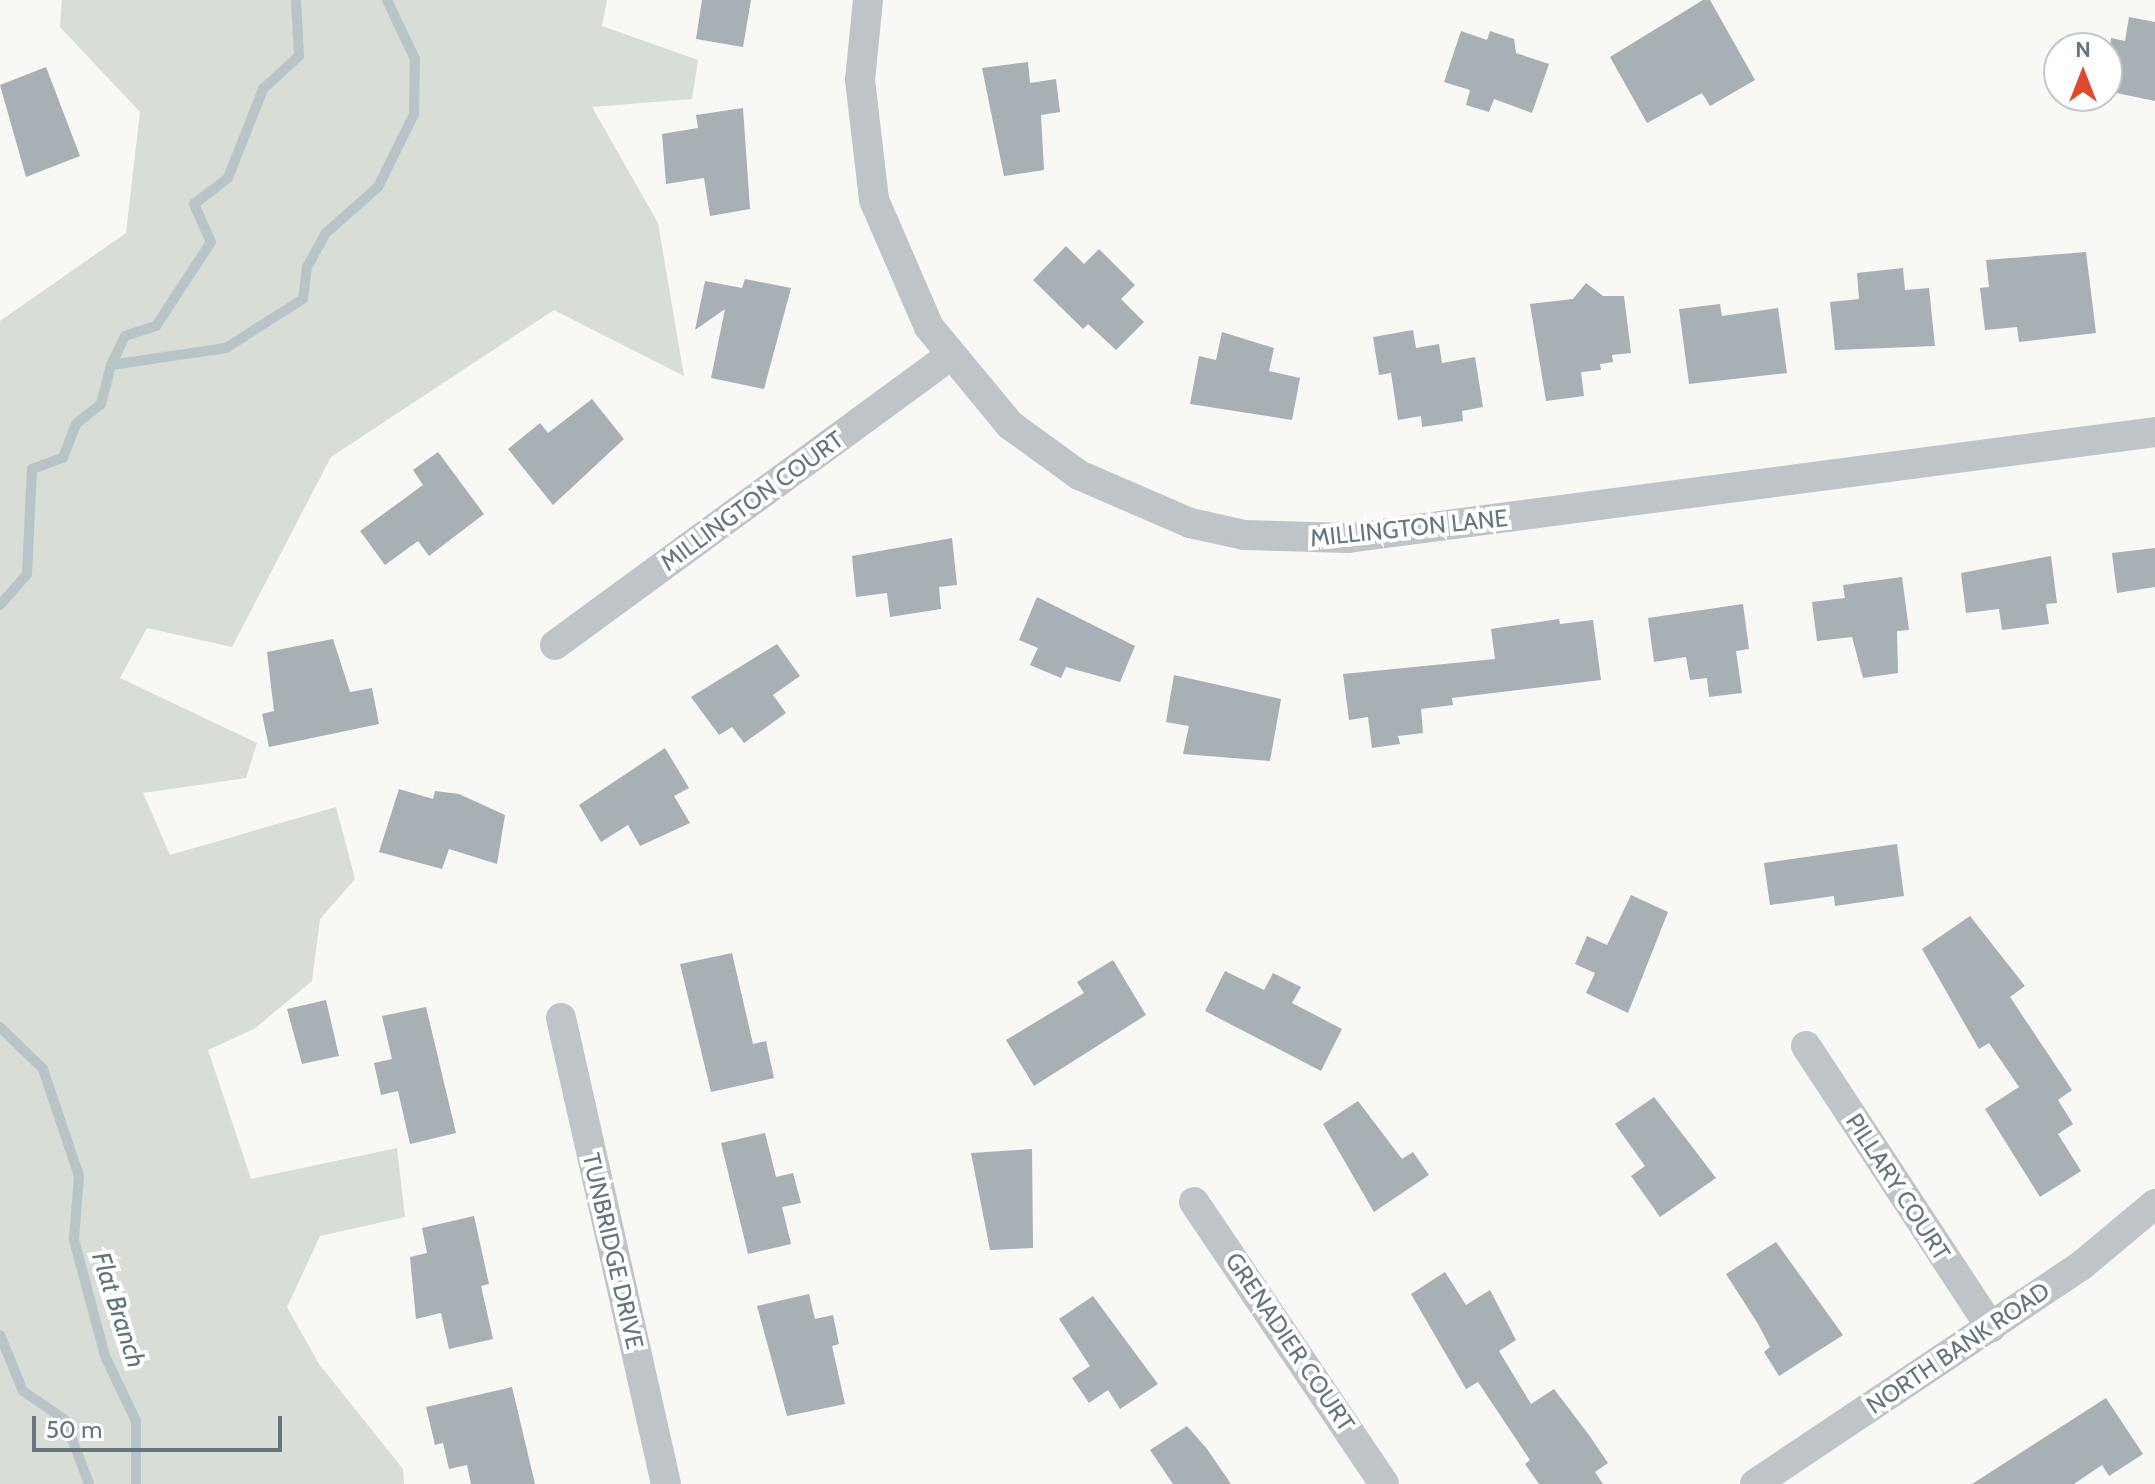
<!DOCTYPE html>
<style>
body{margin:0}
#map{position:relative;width:2155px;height:1484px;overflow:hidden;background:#f8f8f5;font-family:Cabin,sans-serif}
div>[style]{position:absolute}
.green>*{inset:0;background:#d8ddd5}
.stream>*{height:10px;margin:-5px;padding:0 5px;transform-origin:5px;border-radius:5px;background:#b7c4c8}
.building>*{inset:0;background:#a6b0b5}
.street>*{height:30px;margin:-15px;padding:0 15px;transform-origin:15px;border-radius:15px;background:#bfc4c8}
span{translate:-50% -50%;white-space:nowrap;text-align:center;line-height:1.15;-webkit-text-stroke:8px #fff;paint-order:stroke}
.street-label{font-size:24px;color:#647680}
.water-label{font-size:26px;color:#5e757a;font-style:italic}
.north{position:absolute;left:2043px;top:32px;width:80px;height:80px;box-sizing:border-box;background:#fff;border:2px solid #c1c8cc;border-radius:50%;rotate:0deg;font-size:22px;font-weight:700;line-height:32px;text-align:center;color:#647680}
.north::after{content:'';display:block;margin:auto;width:28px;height:36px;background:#df4a2e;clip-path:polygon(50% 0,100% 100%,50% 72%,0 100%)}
.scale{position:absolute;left:32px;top:1416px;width:250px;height:36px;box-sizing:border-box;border:4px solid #647680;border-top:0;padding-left:10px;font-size:24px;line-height:28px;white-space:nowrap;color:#647680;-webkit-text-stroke:6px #fff;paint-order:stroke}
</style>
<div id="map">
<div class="green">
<div style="clip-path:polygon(62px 0,607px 0,602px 26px,698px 60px,692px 99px,592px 107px,658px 223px,684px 376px,554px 310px,331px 457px,232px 647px,147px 628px,120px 678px,257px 743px,246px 778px,143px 793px,170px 855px,336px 807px,355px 879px,320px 919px,312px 981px,254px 1029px,208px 1050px,251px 1179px,397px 1148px,405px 1217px,320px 1236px,287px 1307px,319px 1364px,403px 1469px,404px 1484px,0 1484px,0 321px,126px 233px,140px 112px,60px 27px)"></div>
</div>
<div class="stream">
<div style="left:111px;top:365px;width:32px;rotate:-64deg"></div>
<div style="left:125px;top:336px;width:33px;rotate:-18deg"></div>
<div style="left:156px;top:326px;width:100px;rotate:-56.8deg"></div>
<div style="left:211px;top:242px;width:42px;rotate:-114.1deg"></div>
<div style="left:194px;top:204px;width:43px;rotate:-37.4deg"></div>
<div style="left:228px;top:178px;width:96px;rotate:-68.5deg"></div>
<div style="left:263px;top:89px;width:49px;rotate:-42.5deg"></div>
<div style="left:299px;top:56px;width:56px;rotate:-93.1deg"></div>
<div style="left:0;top:605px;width:41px;rotate:-48.9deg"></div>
<div style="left:27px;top:574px;width:105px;rotate:-87.3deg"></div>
<div style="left:32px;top:469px;width:33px;rotate:-20deg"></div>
<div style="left:63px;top:458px;width:36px;rotate:-69deg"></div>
<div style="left:76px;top:424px;width:32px;rotate:-39deg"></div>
<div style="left:101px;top:404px;width:40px;rotate:-75.6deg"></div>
<div style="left:111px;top:365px;width:116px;rotate:-8.4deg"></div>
<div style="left:226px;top:348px;width:91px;rotate:-32.5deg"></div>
<div style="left:303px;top:299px;width:32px;rotate:-83deg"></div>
<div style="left:307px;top:267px;width:39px;rotate:-61deg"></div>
<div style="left:326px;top:233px;width:69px;rotate:-41.5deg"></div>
<div style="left:378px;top:187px;width:81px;rotate:-63.7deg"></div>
<div style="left:414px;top:114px;width:55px;rotate:-89deg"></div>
<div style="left:415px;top:59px;width:65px;rotate:-115.4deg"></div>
<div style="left:0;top:1027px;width:60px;rotate:44.3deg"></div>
<div style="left:43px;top:1069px;width:113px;rotate:71.4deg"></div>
<div style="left:79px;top:1176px;width:64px;rotate:94.5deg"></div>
<div style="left:74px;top:1240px;width:120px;rotate:75deg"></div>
<div style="left:105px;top:1356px;width:72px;rotate:64.5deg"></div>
<div style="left:136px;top:1421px;width:63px;rotate:90deg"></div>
<div style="left:0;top:1335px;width:61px;rotate:67.7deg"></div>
<div style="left:23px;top:1391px;width:51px;rotate:34.6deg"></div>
<div style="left:65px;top:1420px;width:68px;rotate:69.4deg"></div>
</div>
<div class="building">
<div style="clip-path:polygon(702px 0,751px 0,743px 47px,696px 39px)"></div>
<div style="clip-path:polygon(1703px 0,1710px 0,1755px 80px,1710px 106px,1702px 93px,1647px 123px,1610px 57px)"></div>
<div style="clip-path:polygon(2129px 17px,2155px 22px,2155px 101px,2107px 91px,2111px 38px,2125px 41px)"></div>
<div style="clip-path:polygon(1461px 31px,1487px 40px,1490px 31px,1514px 39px,1516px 53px,1549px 64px,1532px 113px,1494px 99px,1489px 112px,1466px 105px,1470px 90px,1444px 82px)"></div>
<div style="clip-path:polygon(1028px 62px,1030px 83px,1056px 79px,1060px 112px,1041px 115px,1044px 170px,1004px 176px,982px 68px)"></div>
<div style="clip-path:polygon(46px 67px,80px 156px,26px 177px,0 85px)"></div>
<div style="clip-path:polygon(743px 108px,750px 209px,710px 216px,704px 178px,666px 184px,662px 134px,698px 128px,696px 115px)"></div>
<div style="clip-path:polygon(1066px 246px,1084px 264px,1099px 249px,1135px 285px,1121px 299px,1144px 322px,1116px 350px,1088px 324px,1083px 329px,1033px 280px)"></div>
<div style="clip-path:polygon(2086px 252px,2096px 333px,2019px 342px,2017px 327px,1985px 330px,1980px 288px,1989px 287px,1986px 260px)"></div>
<div style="clip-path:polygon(1903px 268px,1905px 290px,1929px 288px,1935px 346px,1835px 350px,1830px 302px,1859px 299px,1857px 273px)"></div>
<div style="clip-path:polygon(745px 279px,791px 288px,764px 389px,711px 378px,725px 309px,695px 330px,705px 281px,742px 288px)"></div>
<div style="clip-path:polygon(1586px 283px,1603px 296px,1624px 296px,1631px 353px,1612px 355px,1613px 362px,1600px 364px,1601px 370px,1581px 372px,1584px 396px,1546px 401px,1530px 304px,1573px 299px)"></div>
<div style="clip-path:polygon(1720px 304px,1722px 316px,1778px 308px,1787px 373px,1689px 384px,1679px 309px)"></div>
<div style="clip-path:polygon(1413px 330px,1416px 348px,1439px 344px,1442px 363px,1475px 357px,1483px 407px,1462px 411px,1463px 421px,1422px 427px,1421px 416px,1398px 420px,1391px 373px,1379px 375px,1373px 337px)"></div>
<div style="clip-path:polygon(1222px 332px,1274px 348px,1269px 371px,1300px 378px,1292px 420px,1190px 404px,1199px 356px,1216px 360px)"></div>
<div style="clip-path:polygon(592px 399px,624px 439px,553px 505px,508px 449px,540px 423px,548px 433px)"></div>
<div style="clip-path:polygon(438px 452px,484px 514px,429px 556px,418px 541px,385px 565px,360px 531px,423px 485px,413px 470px)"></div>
<div style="clip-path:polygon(952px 538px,957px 585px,939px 587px,941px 609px,890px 617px,887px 593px,856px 597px,852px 556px)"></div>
<div style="clip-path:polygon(2155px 548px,2155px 587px,2117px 593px,2112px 553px)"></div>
<div style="clip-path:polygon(2051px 556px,2057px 603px,2046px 604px,2049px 624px,2002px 630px,1999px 609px,1966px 613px,1961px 573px)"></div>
<div style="clip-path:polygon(1902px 577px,1909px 630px,1897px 631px,1898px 673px,1863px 678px,1852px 637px,1817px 641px,1812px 602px,1845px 598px,1843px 585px)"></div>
<div style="clip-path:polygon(1037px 597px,1135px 646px,1120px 682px,1066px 667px,1061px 678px,1030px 665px,1038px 648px,1019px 640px)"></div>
<div style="clip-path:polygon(1743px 604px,1749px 649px,1736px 651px,1742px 693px,1709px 697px,1707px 678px,1690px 680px,1686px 657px,1654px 662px,1648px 618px)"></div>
<div style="clip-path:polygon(1559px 619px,1560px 624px,1593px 620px,1601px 680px,1452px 698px,1453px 705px,1421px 709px,1423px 733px,1398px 736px,1400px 744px,1372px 748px,1368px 717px,1349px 720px,1343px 674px,1495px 659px,1491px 629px)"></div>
<div style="clip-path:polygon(333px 639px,350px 692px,372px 688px,379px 724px,269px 747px,262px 714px,274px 711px,267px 652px)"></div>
<div style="clip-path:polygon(777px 644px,800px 676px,773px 695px,786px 713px,744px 743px,732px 727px,719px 735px,691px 697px)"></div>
<div style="clip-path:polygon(1174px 675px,1281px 699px,1270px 761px,1183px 754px,1189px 726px,1166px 722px)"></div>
<div style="clip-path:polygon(665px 748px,689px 788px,674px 796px,690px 823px,640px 846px,628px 825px,601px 842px,579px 805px)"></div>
<div style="clip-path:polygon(399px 789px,433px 799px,435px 791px,459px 794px,505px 815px,497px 864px,449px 849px,442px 869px,379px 852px)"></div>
<div style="clip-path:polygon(1897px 844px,1904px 896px,1835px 906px,1834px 896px,1770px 905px,1764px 863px)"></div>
<div style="clip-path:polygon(1631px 895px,1668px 912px,1628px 1013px,1586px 993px,1595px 973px,1575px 964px,1587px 936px,1607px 945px)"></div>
<div style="clip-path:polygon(1970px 916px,2025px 986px,2010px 997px,2072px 1090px,2058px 1100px,2073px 1124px,2058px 1134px,2081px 1171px,2040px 1197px,1985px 1109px,2019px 1087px,1989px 1043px,1979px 1049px,1922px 949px)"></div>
<div style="clip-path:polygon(732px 953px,753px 1044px,766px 1041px,774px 1078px,711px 1092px,680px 964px)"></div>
<div style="clip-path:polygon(1113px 960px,1146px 1015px,1034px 1086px,1006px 1040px,1084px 993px,1077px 982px)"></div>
<div style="clip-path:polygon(1225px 971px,1264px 990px,1273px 973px,1301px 987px,1292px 1003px,1342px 1029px,1321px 1071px,1205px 1011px)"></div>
<div style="clip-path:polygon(326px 1000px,339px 1056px,302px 1064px,287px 1009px)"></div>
<div style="clip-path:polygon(426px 1007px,456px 1133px,410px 1144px,398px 1091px,381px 1095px,374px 1063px,392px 1059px,382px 1016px)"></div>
<div style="clip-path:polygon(1654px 1097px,1716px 1178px,1660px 1217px,1631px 1176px,1645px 1166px,1615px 1124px)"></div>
<div style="clip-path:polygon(1358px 1101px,1402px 1159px,1413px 1152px,1429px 1175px,1374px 1212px,1323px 1124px)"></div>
<div style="clip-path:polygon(765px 1133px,776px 1177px,793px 1173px,801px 1203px,782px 1207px,791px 1244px,748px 1254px,721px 1143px)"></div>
<div style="clip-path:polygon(1032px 1149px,1033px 1248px,990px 1250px,971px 1153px)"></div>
<div style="clip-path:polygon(474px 1216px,489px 1284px,481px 1286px,493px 1339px,449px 1349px,441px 1313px,416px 1319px,410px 1257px,427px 1253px,422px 1228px)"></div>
<div style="clip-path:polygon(1776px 1242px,1843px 1335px,1779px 1376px,1764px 1352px,1770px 1347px,1758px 1324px,1726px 1274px)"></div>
<div style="clip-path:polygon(1445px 1272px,1466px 1305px,1490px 1290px,1516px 1340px,1499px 1351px,1531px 1404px,1554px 1389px,1589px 1435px,1608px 1463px,1595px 1472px,1603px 1484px,1539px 1484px,1525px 1464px,1530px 1460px,1478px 1382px,1466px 1389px,1411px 1294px)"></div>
<div style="clip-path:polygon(809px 1294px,815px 1319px,833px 1315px,839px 1344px,832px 1346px,845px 1404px,787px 1416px,757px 1306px)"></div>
<div style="clip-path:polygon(1093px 1296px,1158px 1384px,1120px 1409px,1108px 1390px,1089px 1403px,1072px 1378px,1090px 1366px,1059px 1319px)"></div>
<div style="clip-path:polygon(512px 1387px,535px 1484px,471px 1484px,467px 1465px,449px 1469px,443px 1443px,435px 1445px,426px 1407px)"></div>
<div style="clip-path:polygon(2106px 1398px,2143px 1454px,2109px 1476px,2102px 1465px,2074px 1484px,1972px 1484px)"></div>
<div style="clip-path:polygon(1187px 1426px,1207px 1449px,1231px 1484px,1173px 1484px,1150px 1450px)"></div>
</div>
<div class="street">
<div style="left:868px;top:0;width:80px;rotate:95.7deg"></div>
<div style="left:860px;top:80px;width:121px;rotate:83.3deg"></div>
<div style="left:874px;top:200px;width:138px;rotate:66.6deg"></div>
<div style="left:929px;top:327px;width:127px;rotate:50.4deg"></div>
<div style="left:1010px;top:425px;width:85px;rotate:35.9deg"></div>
<div style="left:1079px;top:475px;width:121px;rotate:23.4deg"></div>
<div style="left:1190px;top:523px;width:55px;rotate:12.5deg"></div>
<div style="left:1244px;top:535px;width:104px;rotate:1.7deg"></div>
<div style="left:1348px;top:538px;width:814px;rotate:-7.48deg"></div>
<div style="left:555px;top:645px;width:489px;rotate:-36.2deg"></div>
<div style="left:561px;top:1018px;width:478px;rotate:77.3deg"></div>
<div style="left:1806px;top:1046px;width:337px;rotate:56.7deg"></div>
<div style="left:1194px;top:1202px;width:340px;rotate:56deg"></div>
<div style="left:1755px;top:1484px;width:394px;rotate:-33.8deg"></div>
<div style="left:2082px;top:1265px;width:95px;rotate:-39.9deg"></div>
</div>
<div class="street-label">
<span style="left:752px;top:501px;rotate:-36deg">MILLINGTON COURT</span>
<span style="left:1409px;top:528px;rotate:-6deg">MILLINGTON LANE</span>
<span style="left:1898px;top:1187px;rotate:57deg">PILLARY COURT</span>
<span style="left:613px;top:1251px;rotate:77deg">TUNBRIDGE DRIVE</span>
<span style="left:1290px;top:1342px;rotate:56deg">GRENADIER COURT</span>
<span style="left:1958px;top:1348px;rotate:-34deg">NORTH BANK ROAD</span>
</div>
<div class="water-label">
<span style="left:118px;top:1310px;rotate:72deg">Flat Branch</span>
</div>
<div class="north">N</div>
<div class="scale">50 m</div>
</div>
